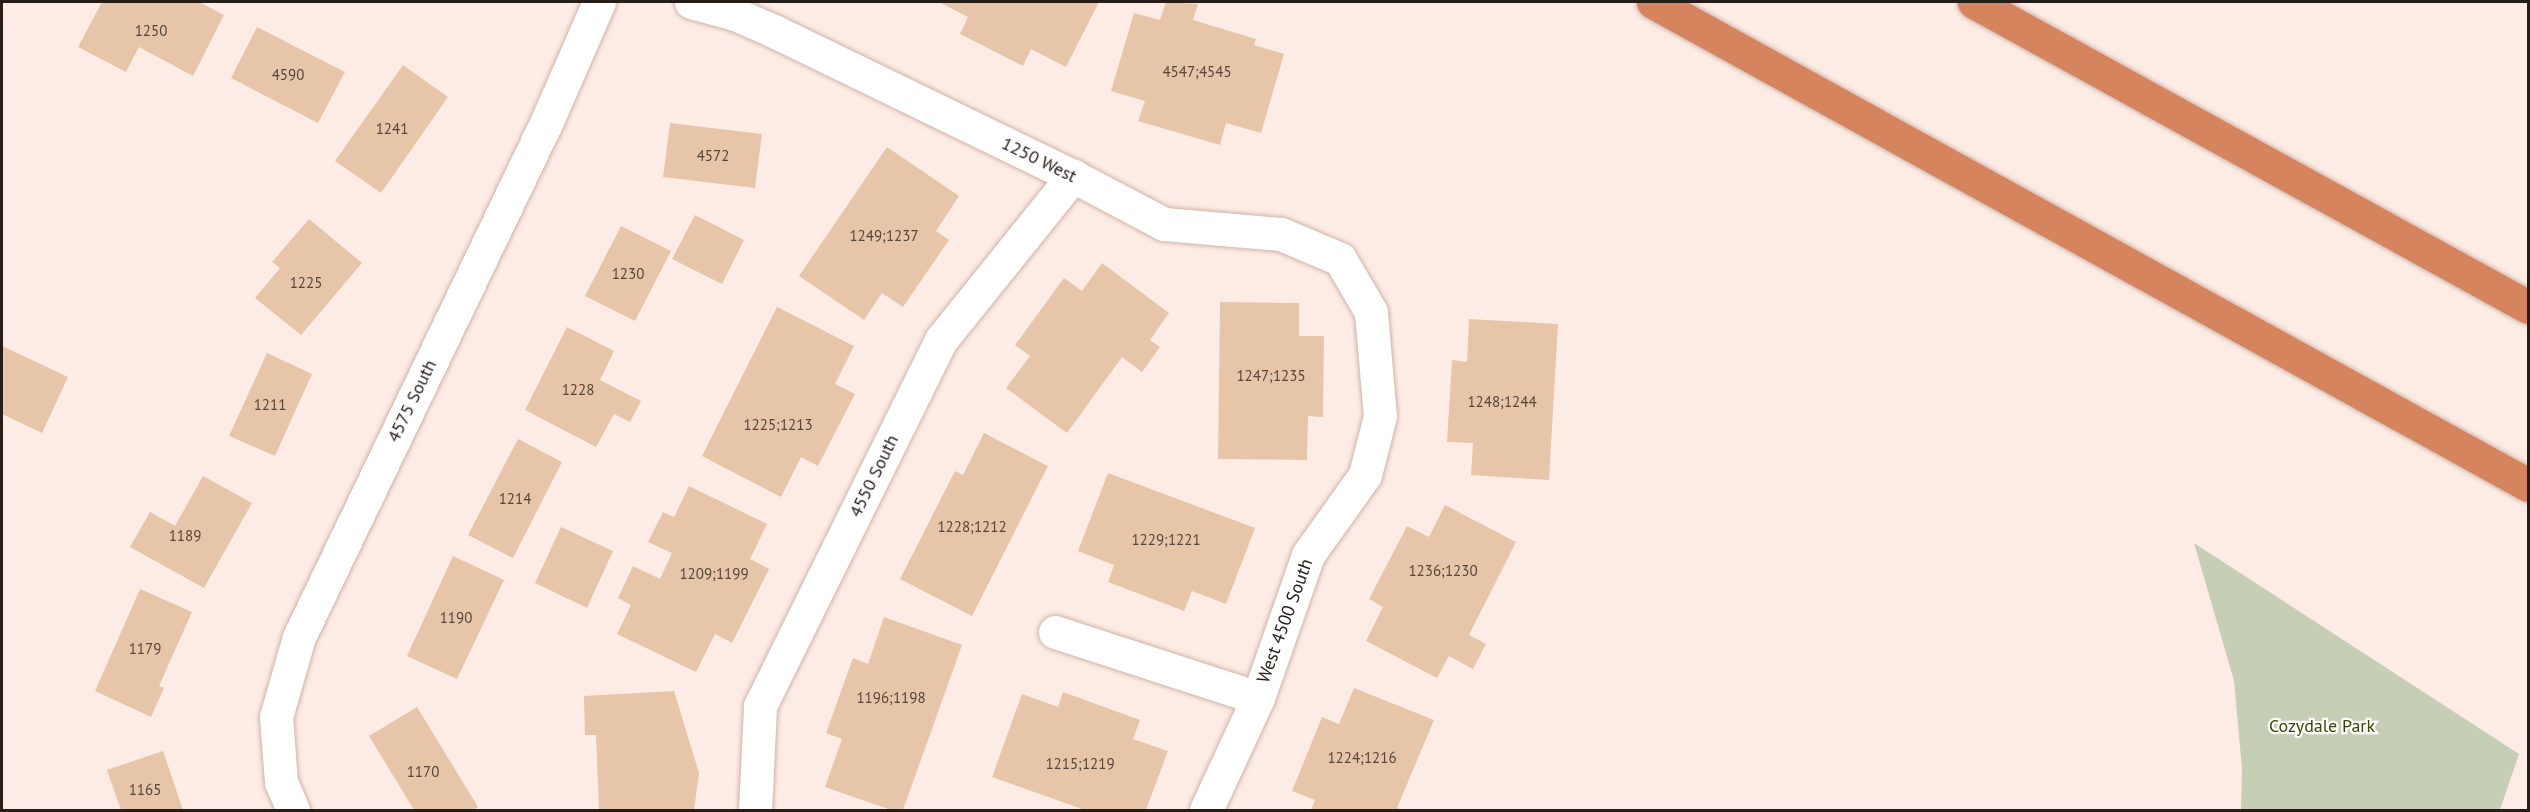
<!DOCTYPE html>
<style>
body{margin:0}
#map{position:relative;width:2530px;height:812px;overflow:hidden;background:#fdece5;font-family:"PT Sans",sans-serif}
div>[style]{position:absolute}
.green>*{inset:0;background:#c7ceb6}
.building>*{inset:0;background:#e7c5a9}
.roads{filter:drop-shadow(0 0 2px #cfb4a9) drop-shadow(0 0 2px #cfb4a9)}
.minor>*{height:33px;margin:-16.5px;padding:0 16.5px;transform-origin:16.5px;border-radius:16.5px;background:#fff}
.highway>*{height:33px;margin:-16.5px;padding:0 16.5px;transform-origin:16.5px;border-radius:16.5px;background:#d5845e}
span{translate:-50% -50%;white-space:nowrap;text-align:center;line-height:1.15;-webkit-text-stroke:4.5px #fdfdfd;paint-order:stroke}
.number-label{font-size:15px;color:#56463c}
.number-label span{-webkit-text-stroke-width:0}
.street-label{font-size:18px;color:#261c18}
.park-label{font-size:18px;color:#384506}
.frame{position:absolute;inset:0;border:3px solid #261c18;pointer-events:none}
</style>
<div id="map">
<div class="green">
<div style="clip-path:polygon(2194px 543px,2519px 754px,2500px 810px,2241px 810px,2242px 769px,2234px 681px)"></div>
</div>
<div class="building">
<div style="clip-path:polygon(102px 2px,199px 2px,224px 15px,193px 76px,139px 47px,126px 72px,78px 47px)"></div>
<div style="clip-path:polygon(939px 2px,1099px 2px,1066px 67px,1031px 49px,1023px 66px,960px 34px,968px 17px)"></div>
<div style="clip-path:polygon(1166px 2px,1198px 4px,1193px 20px,1256px 39px,1254px 45px,1284px 54px,1261px 133px,1226px 123px,1220px 145px,1138px 121px,1145px 101px,1111px 91px,1134px 13px,1160px 20px)"></div>
<div style="clip-path:polygon(257px 27px,345px 72px,318px 123px,231px 78px)"></div>
<div style="clip-path:polygon(403px 65px,448px 97px,381px 193px,335px 161px)"></div>
<div style="clip-path:polygon(670px 123px,762px 134px,755px 188px,663px 177px)"></div>
<div style="clip-path:polygon(887px 147px,959px 196px,936px 231px,949px 240px,903px 307px,882px 293px,864px 320px,799px 276px)"></div>
<div style="clip-path:polygon(695px 215px,744px 240px,722px 284px,672px 259px)"></div>
<div style="clip-path:polygon(309px 219px,362px 263px,301px 335px,255px 298px,280px 268px,272px 262px)"></div>
<div style="clip-path:polygon(621px 226px,671px 251px,635px 321px,585px 296px)"></div>
<div style="clip-path:polygon(1102px 263px,1169px 313px,1150px 340px,1160px 347px,1142px 372px,1122px 357px,1067px 433px,1006px 388px,1030px 356px,1015px 345px,1064px 278px,1082px 291px)"></div>
<div style="clip-path:polygon(1220px 302px,1299px 303px,1299px 336px,1324px 336px,1323px 417px,1308px 416px,1307px 460px,1218px 459px)"></div>
<div style="clip-path:polygon(777px 307px,854px 346px,835px 384px,855px 394px,818px 466px,801px 457px,781px 497px,702px 456px)"></div>
<div style="clip-path:polygon(1469px 319px,1558px 324px,1549px 480px,1471px 475px,1473px 443px,1447px 442px,1452px 360px,1467px 362px)"></div>
<div style="clip-path:polygon(567px 327px,614px 351px,600px 380px,641px 401px,630px 422px,614px 414px,596px 447px,525px 410px)"></div>
<div style="clip-path:polygon(2px 346px,68px 377px,42px 433px,2px 414px)"></div>
<div style="clip-path:polygon(267px 353px,312px 374px,275px 456px,229px 436px)"></div>
<div style="clip-path:polygon(984px 433px,1048px 466px,972px 616px,900px 579px,955px 471px,963px 475px)"></div>
<div style="clip-path:polygon(518px 439px,562px 462px,513px 558px,468px 535px)"></div>
<div style="clip-path:polygon(1108px 473px,1255px 528px,1226px 604px,1192px 591px,1184px 611px,1108px 582px,1114px 565px,1078px 551px)"></div>
<div style="clip-path:polygon(203px 476px,252px 503px,204px 588px,130px 547px,150px 512px,175px 526px)"></div>
<div style="clip-path:polygon(689px 486px,767px 524px,750px 559px,769px 569px,732px 643px,715px 634px,696px 672px,617px 634px,631px 605px,618px 598px,633px 566px,660px 579px,672px 553px,648px 542px,663px 512px,674px 517px)"></div>
<div style="clip-path:polygon(1445px 505px,1516px 542px,1469px 635px,1486px 644px,1473px 669px,1449px 656px,1437px 678px,1366px 641px,1383px 607px,1369px 599px,1407px 526px,1429px 537px)"></div>
<div style="clip-path:polygon(561px 527px,613px 551px,587px 608px,535px 583px)"></div>
<div style="clip-path:polygon(453px 556px,504px 580px,457px 679px,407px 656px)"></div>
<div style="clip-path:polygon(140px 589px,192px 612px,159px 686px,164px 688px,151px 717px,95px 691px)"></div>
<div style="clip-path:polygon(884px 617px,962px 645px,903px 810px,891px 810px,825px 787px,842px 739px,826px 733px,853px 658px,868px 664px)"></div>
<div style="clip-path:polygon(1354px 688px,1434px 720px,1397px 808px,1403px 810px,1311px 810px,1315px 800px,1292px 791px,1322px 717px,1339px 724px)"></div>
<div style="clip-path:polygon(674px 691px,699px 773px,694px 810px,599px 810px,596px 735px,585px 735px,584px 696px)"></div>
<div style="clip-path:polygon(1063px 692px,1140px 720px,1133px 739px,1168px 751px,1146px 810px,1085px 810px,992px 777px,1022px 694px,1058px 707px)"></div>
<div style="clip-path:polygon(417px 707px,478px 807px,473px 810px,414px 810px,369px 736px)"></div>
<div style="clip-path:polygon(163px 751px,183px 810px,121px 810px,107px 770px)"></div>
</div>
<div class="roads">
<div class="minor">
<div style="left:691px;top:2px;width:46px;rotate:15.3deg"></div>
<div style="left:735px;top:14px;width:45px;rotate:23.7deg"></div>
<div style="left:776px;top:32px;width:330px;rotate:25.9deg"></div>
<div style="left:1073px;top:176px;width:103px;rotate:27.8deg"></div>
<div style="left:1164px;top:224px;width:117px;rotate:4.9deg"></div>
<div style="left:1281px;top:234px;width:64px;rotate:23deg"></div>
<div style="left:1340px;top:259px;width:61px;rotate:59.7deg"></div>
<div style="left:1371px;top:312px;width:104px;rotate:85.1deg"></div>
<div style="left:1380px;top:416px;width:61px;rotate:104.3deg"></div>
<div style="left:1365px;top:475px;width:98px;rotate:125.5deg"></div>
<div style="left:1308px;top:555px;width:151px;rotate:109.3deg"></div>
<div style="left:1258px;top:698px;width:123px;rotate:114.9deg"></div>
<div style="left:1055px;top:632px;width:213px;rotate:18deg"></div>
<div style="left:293px;top:810px;width:30px;rotate:-113deg"></div>
<div style="left:281px;top:782px;width:65px;rotate:-94.4deg"></div>
<div style="left:276px;top:717px;width:83px;rotate:-74deg"></div>
<div style="left:299px;top:637px;width:573px;rotate:-64.33deg"></div>
<div style="left:547px;top:121px;width:130px;rotate:-66.4deg"></div>
<div style="left:755px;top:810px;width:104px;rotate:-87.2deg"></div>
<div style="left:760px;top:706px;width:408px;rotate:-63.7deg"></div>
<div style="left:941px;top:340px;width:211px;rotate:-51.2deg"></div>
</div>
<div class="highway">
<div style="left:1653px;top:2px;width:999px;rotate:28.9deg"></div>
<div style="left:1974px;top:2px;width:632px;rotate:28.83deg"></div>
</div>
</div>
<div class="number-label">
<span style="left:151px;top:31px">1250</span>
<span style="left:1197px;top:72px">4547;4545</span>
<span style="left:288px;top:75px">4590</span>
<span style="left:392px;top:129px">1241</span>
<span style="left:713px;top:156px">4572</span>
<span style="left:884px;top:236px">1249;1237</span>
<span style="left:628px;top:274px">1230</span>
<span style="left:306px;top:283px">1225</span>
<span style="left:1271px;top:376px">1247;1235</span>
<span style="left:578px;top:390px">1228</span>
<span style="left:1502px;top:402px">1248;1244</span>
<span style="left:270px;top:405px">1211</span>
<span style="left:778px;top:425px">1225;1213</span>
<span style="left:515px;top:499px">1214</span>
<span style="left:972px;top:527px">1228;1212</span>
<span style="left:185px;top:536px">1189</span>
<span style="left:1166px;top:540px">1229;1221</span>
<span style="left:1443px;top:571px">1236;1230</span>
<span style="left:714px;top:574px">1209;1199</span>
<span style="left:456px;top:618px">1190</span>
<span style="left:145px;top:649px">1179</span>
<span style="left:891px;top:698px">1196;1198</span>
<span style="left:1362px;top:758px">1224;1216</span>
<span style="left:1080px;top:764px">1215;1219</span>
<span style="left:423px;top:772px">1170</span>
<span style="left:145px;top:790px">1165</span>
</div>
<div class="street-label">
<span style="left:1039px;top:160px;rotate:26deg">1250 West</span>
<span style="left:412px;top:401px;rotate:-64deg">4575 South</span>
<span style="left:874px;top:476px;rotate:-64deg">4550 South</span>
<span style="left:1285px;top:621px;rotate:-70deg">West 4500 South</span>
</div>
<div class="park-label">
<span style="left:2322px;top:726px">Cozydale Park</span>
</div>
<div class="frame"></div>
</div>
